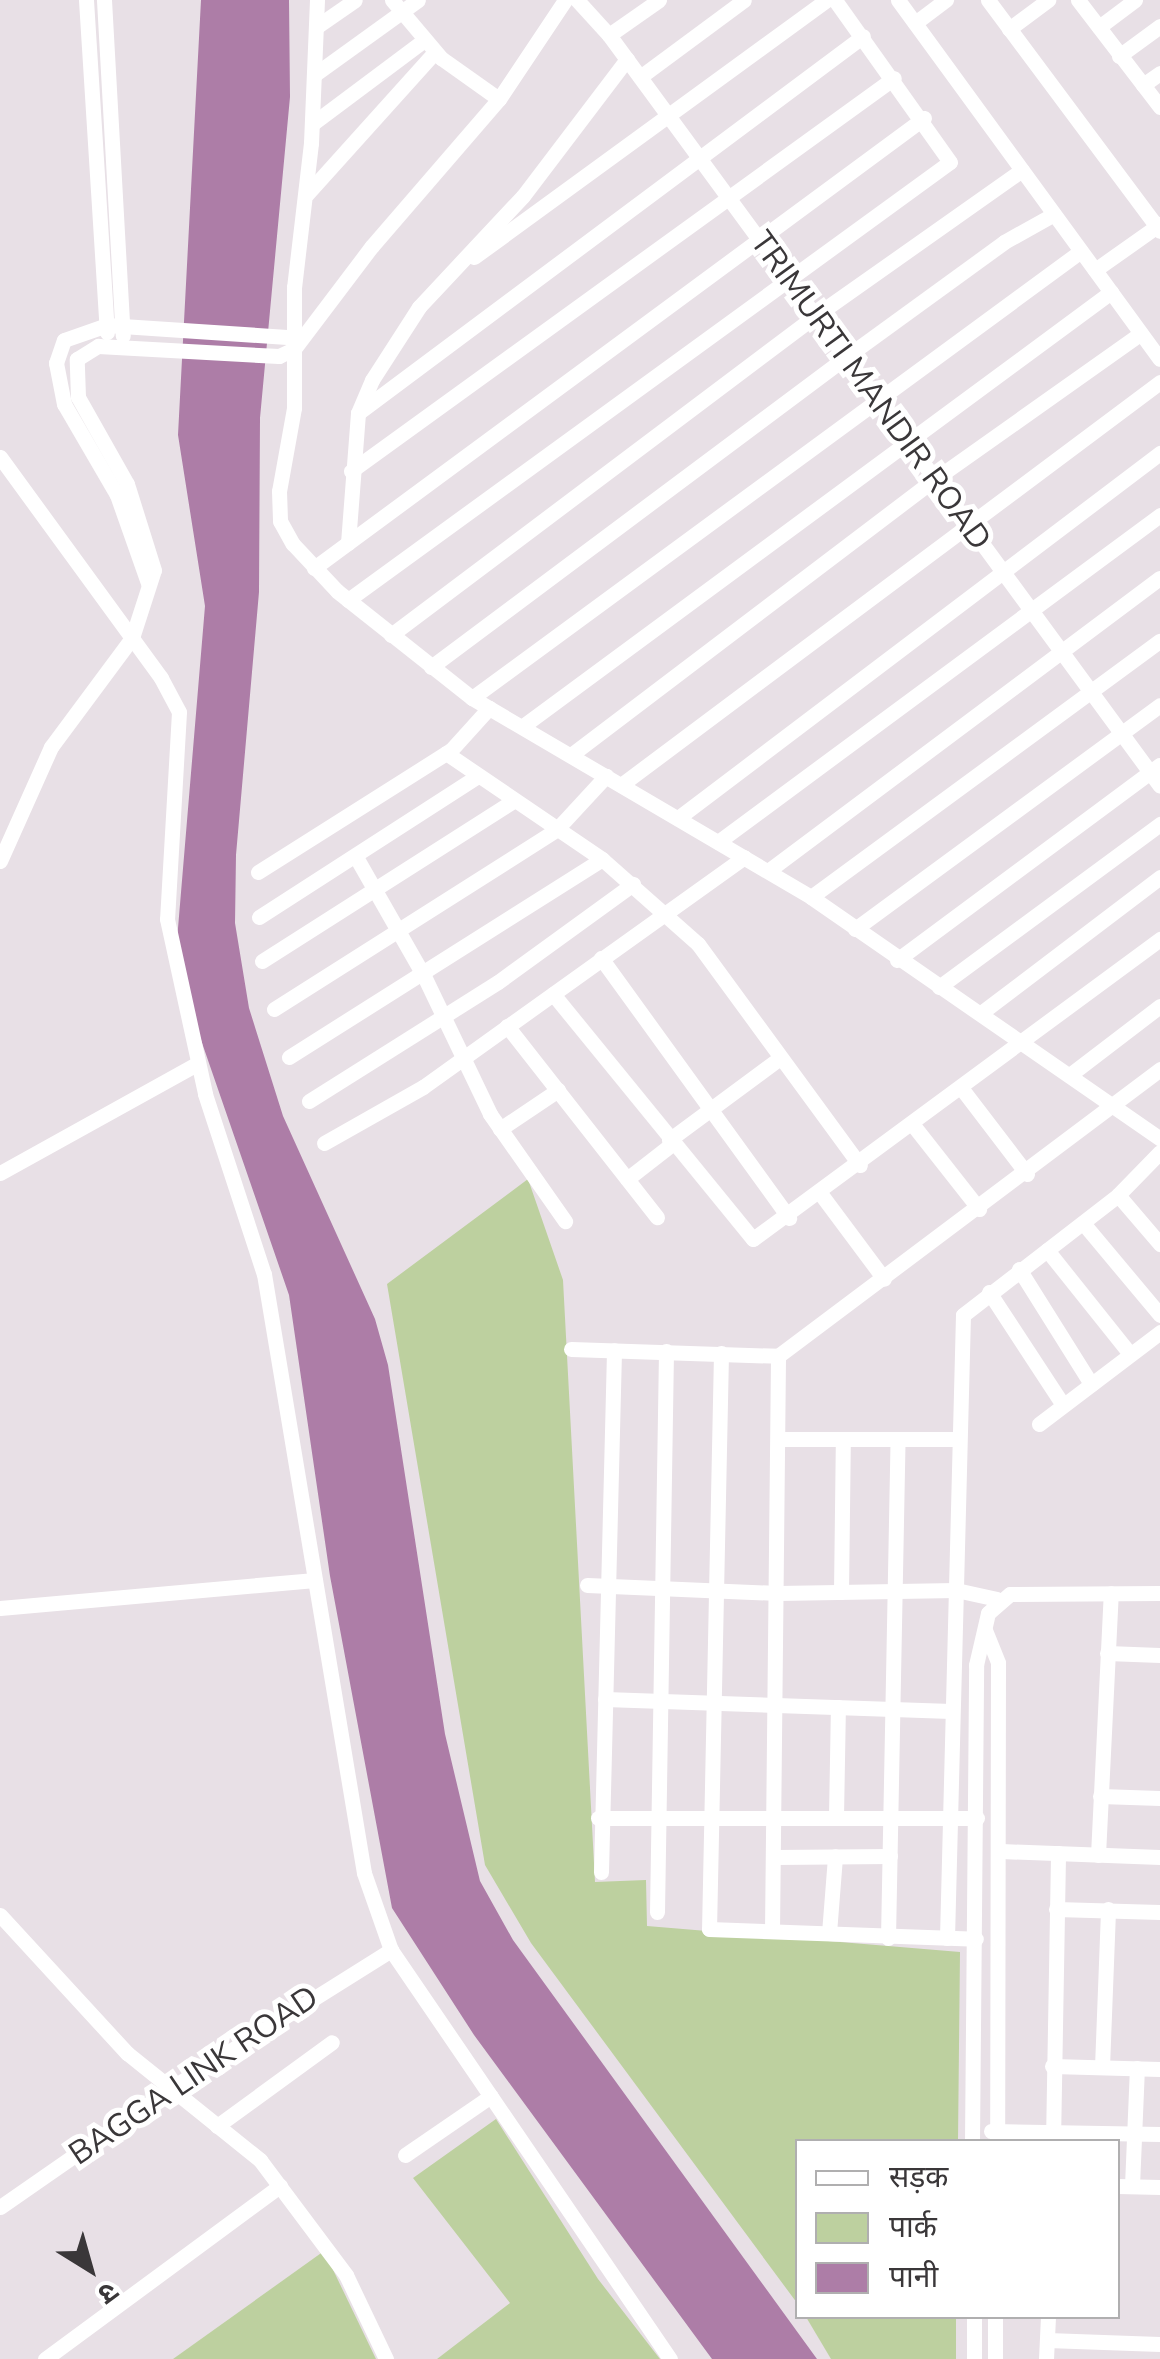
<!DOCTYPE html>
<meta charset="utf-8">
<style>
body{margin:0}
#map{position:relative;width:1160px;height:2359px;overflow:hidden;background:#e8e0e6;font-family:"Nunito Sans","Noto Sans Devanagari",sans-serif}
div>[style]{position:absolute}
.green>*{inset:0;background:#bdd09f}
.water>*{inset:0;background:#ad7da7}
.minor>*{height:15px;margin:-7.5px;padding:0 7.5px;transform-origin:7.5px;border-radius:7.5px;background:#fff}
span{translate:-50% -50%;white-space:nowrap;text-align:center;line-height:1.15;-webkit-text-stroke:10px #fff;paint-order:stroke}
.street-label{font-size:32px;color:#3a3739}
.legend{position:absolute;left:795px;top:2139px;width:325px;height:180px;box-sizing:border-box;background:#fff;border:2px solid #b0afb0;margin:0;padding:12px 18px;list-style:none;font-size:30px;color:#3a3739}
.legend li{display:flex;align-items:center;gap:20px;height:50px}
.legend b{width:50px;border:2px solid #b0afb0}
.north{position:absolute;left:40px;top:2219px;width:100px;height:100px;-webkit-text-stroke:8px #fff;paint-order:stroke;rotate:143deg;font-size:28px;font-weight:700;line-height:40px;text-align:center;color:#3a3739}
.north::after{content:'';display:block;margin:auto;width:35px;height:45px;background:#3a3739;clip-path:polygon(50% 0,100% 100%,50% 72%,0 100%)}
</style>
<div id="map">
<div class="green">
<div style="clip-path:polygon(528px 1179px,563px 1280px,595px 1882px,646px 1880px,647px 1926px,960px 1952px,958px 2141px,798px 2142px,797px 2303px,531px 1943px,485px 1865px,387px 1284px)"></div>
<div style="clip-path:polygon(496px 2119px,598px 2279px,660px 2359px,437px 2359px,510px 2303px,413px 2178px)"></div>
<div style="clip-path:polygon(324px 2251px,376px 2359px,173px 2359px)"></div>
<div style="clip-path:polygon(806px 2317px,956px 2317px,956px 2359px,831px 2359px)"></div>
</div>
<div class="water">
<div style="clip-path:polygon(201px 0,289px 0,290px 97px,260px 418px,259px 592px,236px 855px,235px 923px,249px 1008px,283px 1116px,375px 1319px,388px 1365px,445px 1734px,480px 1881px,513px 1940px,817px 2359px,712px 2359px,474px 2035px,392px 1908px,330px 1576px,289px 1295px,191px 1011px,177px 940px,205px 606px,178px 435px)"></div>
</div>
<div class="minor">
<div style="left:86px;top:0;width:333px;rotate:86.4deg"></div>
<div style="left:104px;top:0;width:336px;rotate:86.8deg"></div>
<div style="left:317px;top:0;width:143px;rotate:92.4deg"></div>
<div style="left:311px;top:143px;width:145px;rotate:96.7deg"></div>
<div style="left:294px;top:287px;width:121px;rotate:90deg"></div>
<div style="left:294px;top:408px;width:84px;rotate:100.2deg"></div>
<div style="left:279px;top:491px;width:30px;rotate:88deg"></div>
<div style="left:280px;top:521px;width:26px;rotate:61deg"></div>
<div style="left:293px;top:544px;width:64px;rotate:46.9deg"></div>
<div style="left:337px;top:591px;width:172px;rotate:38.4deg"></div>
<div style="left:472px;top:698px;width:393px;rotate:30.4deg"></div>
<div style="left:811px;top:897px;width:425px;rotate:34.7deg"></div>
<div style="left:392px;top:0;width:76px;rotate:49.8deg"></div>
<div style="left:441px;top:58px;width:71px;rotate:35.3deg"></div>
<div style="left:577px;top:0;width:47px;rotate:47.6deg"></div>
<div style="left:609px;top:35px;width:931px;rotate:53.73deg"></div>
<div style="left:898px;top:0;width:444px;rotate:53.9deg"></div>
<div style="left:988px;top:0;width:288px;rotate:53.3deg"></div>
<div style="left:1078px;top:0;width:135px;rotate:52.5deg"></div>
<div style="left:915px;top:23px;width:39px;rotate:-37deg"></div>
<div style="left:316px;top:27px;width:47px;rotate:-34.7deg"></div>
<div style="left:1099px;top:27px;width:45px;rotate:-36.9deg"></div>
<div style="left:1009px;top:29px;width:49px;rotate:-36.6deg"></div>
<div style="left:609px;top:35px;width:61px;rotate:-35deg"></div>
<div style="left:1119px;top:56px;width:51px;rotate:-36.2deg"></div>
<div style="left:314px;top:75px;width:128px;rotate:-35.8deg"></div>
<div style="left:640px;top:77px;width:129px;rotate:-36.5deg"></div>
<div style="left:1143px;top:85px;width:21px;rotate:-35deg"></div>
<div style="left:312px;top:124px;width:139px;rotate:-36.8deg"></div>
<div style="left:307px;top:194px;width:191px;rotate:-48deg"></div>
<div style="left:474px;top:257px;width:436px;rotate:-36.1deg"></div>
<div style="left:1095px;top:270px;width:80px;rotate:-35.3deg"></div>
<div style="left:358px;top:413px;width:630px;rotate:-36.74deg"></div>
<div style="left:0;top:457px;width:273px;rotate:53.9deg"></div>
<div style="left:161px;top:678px;width:38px;rotate:62deg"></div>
<div style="left:179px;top:712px;width:207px;rotate:93.3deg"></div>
<div style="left:167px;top:919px;width:179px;rotate:77.7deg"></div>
<div style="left:205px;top:1094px;width:189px;rotate:71.9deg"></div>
<div style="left:264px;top:1274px;width:607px;rotate:80.52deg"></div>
<div style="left:364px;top:1873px;width:82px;rotate:70.7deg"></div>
<div style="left:391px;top:1950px;width:495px;rotate:55.7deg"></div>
<div style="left:351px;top:471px;width:670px;rotate:-35.9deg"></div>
<div style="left:348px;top:543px;width:130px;rotate:-85.6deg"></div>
<div style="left:358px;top:413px;width:36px;rotate:-67deg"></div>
<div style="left:372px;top:380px;width:87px;rotate:-57.2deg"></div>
<div style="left:419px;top:307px;width:152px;rotate:-46.9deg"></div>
<div style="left:523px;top:196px;width:172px;rotate:-52.8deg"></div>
<div style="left:314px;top:568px;width:758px;rotate:-36.42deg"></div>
<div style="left:148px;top:583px;width:93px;rotate:-109.4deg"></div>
<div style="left:117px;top:495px;width:105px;rotate:-120.2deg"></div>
<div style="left:64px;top:404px;width:42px;rotate:-101deg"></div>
<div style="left:56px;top:363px;width:24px;rotate:-71deg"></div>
<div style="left:64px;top:340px;width:46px;rotate:-19.2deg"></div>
<div style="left:107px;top:325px;width:195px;rotate:3.8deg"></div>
<div style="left:348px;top:600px;width:744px;rotate:-36.04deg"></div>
<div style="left:950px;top:162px;width:199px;rotate:-125.4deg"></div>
<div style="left:391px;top:635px;width:531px;rotate:-36.96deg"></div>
<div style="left:815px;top:316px;width:253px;rotate:-35.2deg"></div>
<div style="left:431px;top:667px;width:518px;rotate:-36.76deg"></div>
<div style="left:846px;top:357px;width:195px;rotate:-36deg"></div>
<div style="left:1004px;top:242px;width:57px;rotate:-29.2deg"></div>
<div style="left:472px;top:698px;width:755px;rotate:-36.28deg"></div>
<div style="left:523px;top:726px;width:731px;rotate:-36.43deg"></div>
<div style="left:446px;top:753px;width:189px;rotate:34.2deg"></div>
<div style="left:602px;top:859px;width:128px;rotate:41.5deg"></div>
<div style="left:698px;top:944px;width:274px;rotate:53.8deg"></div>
<div style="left:571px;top:755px;width:457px;rotate:-37.2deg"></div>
<div style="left:935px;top:479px;width:252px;rotate:-35.3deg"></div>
<div style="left:621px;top:785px;width:673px;rotate:-36.78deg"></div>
<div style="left:678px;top:818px;width:605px;rotate:-37.14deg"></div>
<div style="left:718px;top:842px;width:550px;rotate:-36.49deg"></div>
<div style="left:356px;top:857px;width:137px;rotate:60.3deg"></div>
<div style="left:424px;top:976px;width:153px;rotate:64.4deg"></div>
<div style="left:490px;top:1114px;width:131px;rotate:55deg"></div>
<div style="left:0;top:861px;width:125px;rotate:-65.9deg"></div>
<div style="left:51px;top:747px;width:136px;rotate:-53.4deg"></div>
<div style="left:132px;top:638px;width:71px;rotate:-72.1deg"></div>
<div style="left:154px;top:570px;width:90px;rotate:-107.4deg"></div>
<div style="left:127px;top:484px;width:100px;rotate:-119.4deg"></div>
<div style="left:78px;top:397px;width:38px;rotate:-92deg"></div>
<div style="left:77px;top:359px;width:25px;rotate:-32deg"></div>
<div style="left:98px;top:346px;width:181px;rotate:3.2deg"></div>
<div style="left:279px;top:356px;width:17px;rotate:-25deg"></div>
<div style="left:294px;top:349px;width:129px;rotate:-52.9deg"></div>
<div style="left:372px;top:246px;width:194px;rotate:-49.2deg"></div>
<div style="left:499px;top:99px;width:119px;rotate:-56.3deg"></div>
<div style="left:768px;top:871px;width:489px;rotate:-36.8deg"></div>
<div style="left:258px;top:872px;width:228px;rotate:-32.3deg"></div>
<div style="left:451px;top:750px;width:57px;rotate:-47.9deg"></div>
<div style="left:811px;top:897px;width:433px;rotate:-36.3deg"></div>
<div style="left:259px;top:917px;width:260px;rotate:-32.8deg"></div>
<div style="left:855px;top:929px;width:378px;rotate:-36.3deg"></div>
<div style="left:601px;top:958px;width:321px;rotate:54.1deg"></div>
<div style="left:897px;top:960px;width:327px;rotate:-36.6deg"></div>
<div style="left:262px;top:961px;width:298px;rotate:-32.5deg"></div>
<div style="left:939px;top:987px;width:275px;rotate:-36.4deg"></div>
<div style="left:553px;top:994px;width:316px;rotate:50.8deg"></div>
<div style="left:753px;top:1239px;width:506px;rotate:-36.39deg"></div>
<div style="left:274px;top:1009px;width:334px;rotate:-32.4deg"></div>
<div style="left:556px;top:830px;width:74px;rotate:-47.2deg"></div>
<div style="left:981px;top:1013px;width:225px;rotate:-37.2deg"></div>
<div style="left:507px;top:1026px;width:243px;rotate:51.9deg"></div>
<div style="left:289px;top:1057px;width:370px;rotate:-32.3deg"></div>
<div style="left:1071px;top:1074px;width:112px;rotate:-37.4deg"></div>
<div style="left:962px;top:1089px;width:107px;rotate:52.6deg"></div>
<div style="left:309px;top:1101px;width:223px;rotate:-32.2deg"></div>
<div style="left:498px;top:982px;width:167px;rotate:-36deg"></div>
<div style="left:913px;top:1125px;width:107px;rotate:51.8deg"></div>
<div style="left:500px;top:1129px;width:70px;rotate:-33.9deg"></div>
<div style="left:669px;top:1140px;width:138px;rotate:-36.5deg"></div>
<div style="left:324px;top:1143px;width:114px;rotate:-29.5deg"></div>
<div style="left:423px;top:1087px;width:395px;rotate:-35.6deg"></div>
<div style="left:0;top:1173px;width:225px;rotate:-29deg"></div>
<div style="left:627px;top:1179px;width:57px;rotate:-37.9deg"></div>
<div style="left:820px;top:1193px;width:107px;rotate:53.3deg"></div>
<div style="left:1118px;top:1195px;width:65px;rotate:49.4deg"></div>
<div style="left:1083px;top:1223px;width:120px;rotate:50.1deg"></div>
<div style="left:1047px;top:1250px;width:133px;rotate:51.4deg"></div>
<div style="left:1019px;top:1269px;width:136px;rotate:57.9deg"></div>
<div style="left:989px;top:1292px;width:135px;rotate:56.8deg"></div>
<div style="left:571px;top:1349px;width:207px;rotate:1.9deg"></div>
<div style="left:778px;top:1356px;width:478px;rotate:-36.9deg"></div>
<div style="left:721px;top:1353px;width:576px;rotate:91.19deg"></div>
<div style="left:709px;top:1929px;width:267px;rotate:2.1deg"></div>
<div style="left:1039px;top:1424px;width:152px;rotate:-37.2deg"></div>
<div style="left:780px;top:1439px;width:178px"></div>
<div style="left:587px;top:1585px;width:191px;rotate:2.4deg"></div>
<div style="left:778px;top:1593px;width:178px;rotate:-1deg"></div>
<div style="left:956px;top:1590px;width:42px;rotate:12.4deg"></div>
<div style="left:841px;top:1592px;width:153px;rotate:-89.3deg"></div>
<div style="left:0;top:1608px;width:316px;rotate:-5.1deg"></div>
<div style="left:985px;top:1630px;width:35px;rotate:68deg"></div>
<div style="left:998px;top:1663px;width:479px;rotate:90.1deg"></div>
<div style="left:1107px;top:1653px;width:53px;rotate:2.2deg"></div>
<div style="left:605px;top:1699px;width:346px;rotate:2deg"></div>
<div style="left:1100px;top:1796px;width:60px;rotate:1.9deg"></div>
<div style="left:836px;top:1817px;width:110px;rotate:-89deg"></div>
<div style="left:598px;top:1818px;width:379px"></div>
<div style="left:1001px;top:1851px;width:159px;rotate:2.2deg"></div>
<div style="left:1098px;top:1855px;width:262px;rotate:-87.2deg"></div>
<div style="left:775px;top:1857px;width:115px;rotate:-0.5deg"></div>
<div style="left:601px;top:1872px;width:522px;rotate:-88.57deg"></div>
<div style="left:1056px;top:1909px;width:104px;rotate:1.7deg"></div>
<div style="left:657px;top:1912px;width:561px;rotate:-89.08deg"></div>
<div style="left:0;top:1915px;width:188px;rotate:47.4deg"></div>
<div style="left:127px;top:2053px;width:171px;rotate:38.8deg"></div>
<div style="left:260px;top:2160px;width:144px;rotate:53.2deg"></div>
<div style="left:346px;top:2275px;width:93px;rotate:64.5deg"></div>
<div style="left:772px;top:1931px;width:575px;rotate:-89.4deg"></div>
<div style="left:829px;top:1933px;width:77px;rotate:-85.5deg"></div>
<div style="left:888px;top:1938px;width:499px;rotate:-88.9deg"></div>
<div style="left:947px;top:1938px;width:623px;rotate:-88.53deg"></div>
<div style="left:963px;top:1315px;width:196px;rotate:-37.7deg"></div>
<div style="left:1118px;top:1195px;width:60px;rotate:-45.7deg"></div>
<div style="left:1052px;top:2066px;width:108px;rotate:1.6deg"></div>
<div style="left:1102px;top:2067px;width:158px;rotate:-87.8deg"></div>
<div style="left:217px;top:2126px;width:142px;rotate:-36.1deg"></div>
<div style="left:991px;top:2131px;width:169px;rotate:1deg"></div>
<div style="left:972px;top:2142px;width:477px;rotate:-89.5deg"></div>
<div style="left:976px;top:1665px;width:53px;rotate:-77deg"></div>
<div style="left:988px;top:1613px;width:29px;rotate:-41deg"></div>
<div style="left:1010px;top:1594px;width:150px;rotate:-0.4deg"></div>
<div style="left:1053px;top:2142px;width:289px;rotate:-89deg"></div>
<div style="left:405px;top:2155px;width:104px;rotate:-34.5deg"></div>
<div style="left:1118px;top:2186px;width:42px;rotate:1.4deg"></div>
<div style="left:1132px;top:2186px;width:118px;rotate:-87.6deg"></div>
<div style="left:0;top:2207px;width:208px;rotate:-34.8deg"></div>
<div style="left:171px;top:2088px;width:260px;rotate:-32.1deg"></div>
<div style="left:974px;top:2316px;width:43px;rotate:90deg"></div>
<div style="left:1047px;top:2340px;width:113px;rotate:2deg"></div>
<div style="left:45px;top:2359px;width:292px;rotate:-36.4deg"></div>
<div style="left:995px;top:2359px;width:43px;rotate:-90deg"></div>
<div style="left:1046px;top:2359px;width:43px;rotate:-87.3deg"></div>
</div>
<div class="street-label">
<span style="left:870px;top:391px;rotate:54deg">TRIMURTI MANDIR ROAD</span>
<span style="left:194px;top:2076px;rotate:-34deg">BAGGA LINK ROAD</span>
</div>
<ul class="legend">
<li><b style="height:12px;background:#fff"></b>सड़क</li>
<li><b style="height:28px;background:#bdd09f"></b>पार्क</li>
<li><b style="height:28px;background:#ad7da7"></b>पानी</li>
</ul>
<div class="north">उ</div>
</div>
